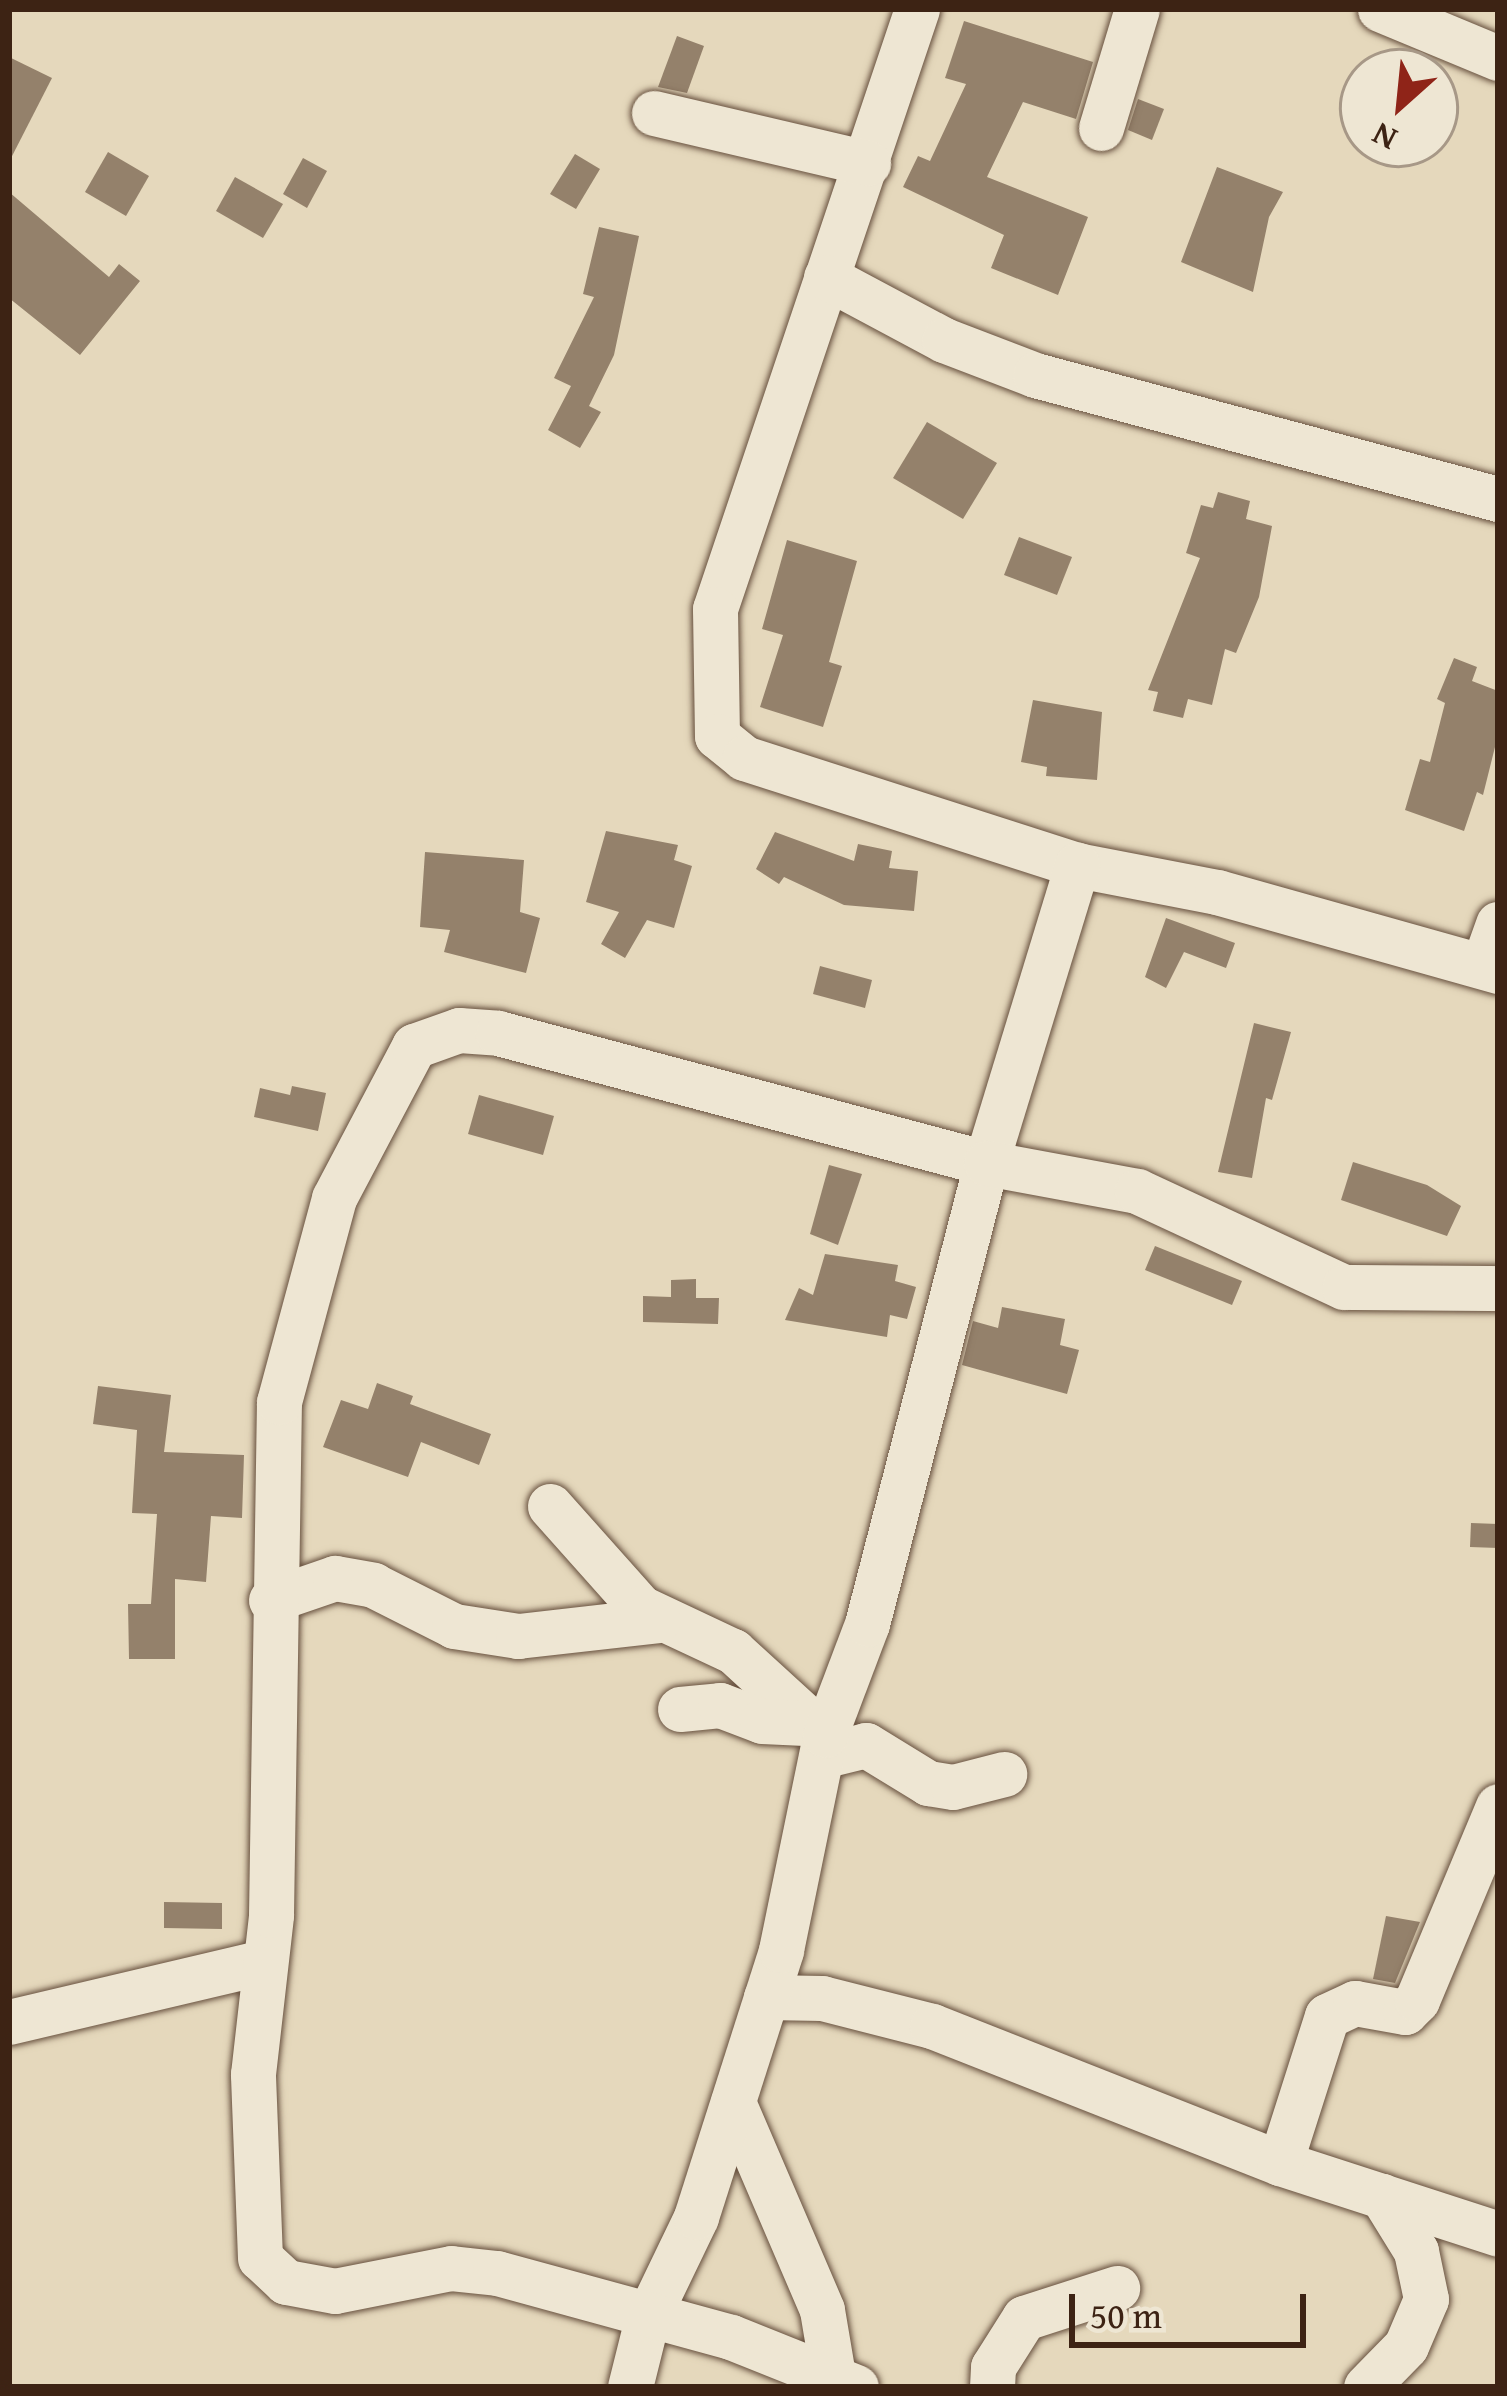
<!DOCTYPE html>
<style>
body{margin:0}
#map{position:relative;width:1507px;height:2396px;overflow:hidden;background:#e5d8bc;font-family:"Gentium Book Plus",serif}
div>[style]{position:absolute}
.building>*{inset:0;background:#94816b}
.roads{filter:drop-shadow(0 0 3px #67503e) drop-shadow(0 0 3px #67503e)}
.minor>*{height:45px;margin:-22.5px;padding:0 22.5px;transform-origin:22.5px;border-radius:22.5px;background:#eee6d3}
span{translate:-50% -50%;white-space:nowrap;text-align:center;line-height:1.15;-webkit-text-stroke:9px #eee6d3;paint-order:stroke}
.frame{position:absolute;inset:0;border:12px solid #3d2314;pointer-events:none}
.north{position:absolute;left:1339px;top:48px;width:120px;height:120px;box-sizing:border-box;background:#eee6d3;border:3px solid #a79887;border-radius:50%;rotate:207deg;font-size:33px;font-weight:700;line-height:48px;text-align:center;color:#3d2314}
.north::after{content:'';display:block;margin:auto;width:42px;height:54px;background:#8f2418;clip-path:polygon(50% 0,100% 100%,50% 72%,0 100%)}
.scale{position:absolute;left:1069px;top:2294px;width:237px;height:54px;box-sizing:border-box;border:6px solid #3d2314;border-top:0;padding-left:15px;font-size:36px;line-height:42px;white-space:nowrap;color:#3d2314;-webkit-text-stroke:9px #eee6d3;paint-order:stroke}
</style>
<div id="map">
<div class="building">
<div style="clip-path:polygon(964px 21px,1093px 62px,1076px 119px,1023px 102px,987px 177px,1088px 217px,1058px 295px,991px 268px,1004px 235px,903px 187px,918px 156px,930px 161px,966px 84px,945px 78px)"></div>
<div style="clip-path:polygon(677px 36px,704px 46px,687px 93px,658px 87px)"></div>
<div style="clip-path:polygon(9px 57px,52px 78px,9px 162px)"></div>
<div style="clip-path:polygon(1138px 99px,1164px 109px,1152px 140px,1128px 130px)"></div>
<div style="clip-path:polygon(108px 152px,149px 176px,126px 216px,85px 192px)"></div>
<div style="clip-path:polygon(575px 154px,600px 169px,576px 209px,550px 194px)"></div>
<div style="clip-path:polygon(303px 158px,327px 171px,307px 208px,283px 194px)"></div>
<div style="clip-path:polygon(1217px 167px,1283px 192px,1269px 217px,1253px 292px,1181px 262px)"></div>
<div style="clip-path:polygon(235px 177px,283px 204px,263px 238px,216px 211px)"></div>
<div style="clip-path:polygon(9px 192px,109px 277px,119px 264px,140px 281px,80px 355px,9px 298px)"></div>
<div style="clip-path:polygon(599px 227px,639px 236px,614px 355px,589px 406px,601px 412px,580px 448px,548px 430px,571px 386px,554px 378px,594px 297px,583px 294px)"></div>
<div style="clip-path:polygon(927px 422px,997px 463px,963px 519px,893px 478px)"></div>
<div style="clip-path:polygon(1218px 492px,1250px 501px,1246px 519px,1272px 526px,1259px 597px,1236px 653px,1225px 649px,1212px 705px,1188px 699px,1183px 718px,1153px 711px,1158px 692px,1148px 690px,1200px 558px,1186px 553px,1201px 505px,1213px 508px)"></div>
<div style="clip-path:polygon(1019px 537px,1072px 557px,1057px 595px,1004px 575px)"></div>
<div style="clip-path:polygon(787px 540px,857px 561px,829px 662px,842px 666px,823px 727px,760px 707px,783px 635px,762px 629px)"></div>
<div style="clip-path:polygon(1454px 658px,1477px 667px,1472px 681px,1498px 691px,1498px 735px,1483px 795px,1477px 792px,1464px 831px,1405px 810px,1420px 759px,1430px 762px,1445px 703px,1437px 699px)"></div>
<div style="clip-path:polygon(1033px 700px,1102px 712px,1097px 780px,1046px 776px,1047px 767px,1021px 762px)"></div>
<div style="clip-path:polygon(606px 831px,678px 845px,674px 860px,692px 866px,674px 928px,647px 920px,625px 958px,601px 944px,619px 912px,586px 902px)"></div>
<div style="clip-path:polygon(775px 832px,854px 861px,858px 844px,892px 851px,889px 868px,918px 871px,914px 911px,844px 905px,784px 877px,779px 884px,756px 869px)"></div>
<div style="clip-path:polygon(425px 852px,524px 860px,520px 912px,540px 918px,526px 973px,444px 952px,450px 930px,420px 927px)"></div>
<div style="clip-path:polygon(1166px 918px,1235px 943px,1226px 968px,1184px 952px,1166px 988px,1145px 977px)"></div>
<div style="clip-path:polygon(820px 966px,872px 980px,865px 1008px,813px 994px)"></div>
<div style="clip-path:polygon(1254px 1023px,1291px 1032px,1272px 1100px,1266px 1098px,1252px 1178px,1218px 1172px)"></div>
<div style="clip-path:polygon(292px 1086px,326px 1093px,318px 1131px,254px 1117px,260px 1088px,290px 1095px)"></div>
<div style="clip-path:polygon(479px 1095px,554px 1116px,543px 1155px,468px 1134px)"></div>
<div style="clip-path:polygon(1353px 1162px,1427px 1185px,1461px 1206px,1447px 1236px,1341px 1200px)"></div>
<div style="clip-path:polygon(829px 1165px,862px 1174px,838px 1245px,810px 1234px)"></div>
<div style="clip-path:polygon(1155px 1246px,1242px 1281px,1232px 1305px,1145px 1270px)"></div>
<div style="clip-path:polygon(825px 1254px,898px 1265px,895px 1281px,916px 1287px,907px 1319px,890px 1315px,887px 1337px,785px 1320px,799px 1288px,813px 1295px)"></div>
<div style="clip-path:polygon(696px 1279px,696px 1298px,719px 1298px,718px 1324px,643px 1322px,643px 1296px,671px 1297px,671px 1280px)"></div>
<div style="clip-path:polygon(1002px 1307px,1065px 1319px,1060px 1345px,1079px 1350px,1067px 1394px,962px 1365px,973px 1321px,998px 1328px)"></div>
<div style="clip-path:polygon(377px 1383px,413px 1396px,410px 1404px,491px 1434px,479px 1465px,421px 1442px,408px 1477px,323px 1447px,341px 1400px,368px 1409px)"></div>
<div style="clip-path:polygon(98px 1386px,171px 1395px,164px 1452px,244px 1455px,242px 1518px,211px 1516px,206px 1582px,175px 1579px,175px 1659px,129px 1659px,128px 1604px,151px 1604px,157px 1514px,132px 1513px,137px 1430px,93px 1424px)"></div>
<div style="clip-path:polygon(1471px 1523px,1498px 1524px,1498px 1548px,1470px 1547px)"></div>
<div style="clip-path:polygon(164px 1902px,222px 1903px,222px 1929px,164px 1928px)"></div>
<div style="clip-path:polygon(1386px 1916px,1420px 1922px,1395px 1983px,1373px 1979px)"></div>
</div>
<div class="roads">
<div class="minor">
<div style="left:917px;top:9px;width:633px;rotate:108.61deg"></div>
<div style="left:715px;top:609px;width:127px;rotate:89.1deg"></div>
<div style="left:717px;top:736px;width:35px;rotate:39deg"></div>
<div style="left:744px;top:758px;width:350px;rotate:17.8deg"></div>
<div style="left:1077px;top:865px;width:143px;rotate:10.9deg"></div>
<div style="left:1217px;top:892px;width:292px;rotate:15.7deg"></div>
<div style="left:1380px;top:9px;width:128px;rotate:22.6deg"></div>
<div style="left:654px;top:113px;width:220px;rotate:13.2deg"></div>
<div style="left:1101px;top:128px;width:124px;rotate:-73.2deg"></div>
<div style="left:826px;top:277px;width:134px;rotate:28.1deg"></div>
<div style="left:944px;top:340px;width:97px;rotate:21deg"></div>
<div style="left:1035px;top:375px;width:479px;rotate:15deg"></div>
<div style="left:1483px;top:966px;width:45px;rotate:-70.3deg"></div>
<div style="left:550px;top:1506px;width:137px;rotate:48.3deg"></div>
<div style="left:641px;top:1608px;width:102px;rotate:25.1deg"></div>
<div style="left:733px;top:1651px;width:125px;rotate:42.4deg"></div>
<div style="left:271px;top:1600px;width:68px;rotate:-19deg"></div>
<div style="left:335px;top:1578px;width:39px;rotate:10deg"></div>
<div style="left:373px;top:1585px;width:91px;rotate:26.8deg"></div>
<div style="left:454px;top:1626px;width:65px;rotate:8.9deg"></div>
<div style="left:518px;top:1636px;width:141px;rotate:-6.5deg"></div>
<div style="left:680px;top:1709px;width:40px;rotate:-5.7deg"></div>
<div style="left:720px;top:1705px;width:45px;rotate:20.9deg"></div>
<div style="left:762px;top:1721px;width:43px;rotate:2.7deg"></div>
<div style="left:822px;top:1756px;width:45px;rotate:-14deg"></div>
<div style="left:866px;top:1745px;width:73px;rotate:31.5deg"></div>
<div style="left:928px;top:1783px;width:25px;rotate:9deg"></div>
<div style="left:953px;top:1787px;width:53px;rotate:-14.3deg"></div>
<div style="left:766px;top:1997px;width:56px;rotate:1deg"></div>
<div style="left:822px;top:1998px;width:114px;rotate:14.3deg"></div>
<div style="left:932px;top:2026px;width:374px;rotate:21.5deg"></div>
<div style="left:1280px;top:2163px;width:229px;rotate:18deg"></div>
<div style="left:9px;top:2022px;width:261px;rotate:-13.3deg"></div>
<div style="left:733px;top:2102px;width:226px;rotate:66.8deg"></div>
<div style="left:822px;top:2310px;width:78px;rotate:80.4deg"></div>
<div style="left:1280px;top:2163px;width:154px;rotate:-72.3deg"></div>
<div style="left:1327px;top:2016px;width:31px;rotate:-25deg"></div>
<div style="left:1355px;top:2003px;width:51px;rotate:10.2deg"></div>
<div style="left:1405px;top:2012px;width:17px;rotate:-45deg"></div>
<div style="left:1417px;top:2000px;width:210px;rotate:-67.3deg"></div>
<div style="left:630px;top:2387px;width:70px;rotate:-76deg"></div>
<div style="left:647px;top:2319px;width:113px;rotate:-64.3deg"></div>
<div style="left:696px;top:2217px;width:280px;rotate:-72.3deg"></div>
<div style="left:781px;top:1950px;width:219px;rotate:-78.4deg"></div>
<div style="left:825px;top:1735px;width:119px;rotate:-69.3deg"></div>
<div style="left:867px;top:1624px;width:476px;rotate:-75.5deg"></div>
<div style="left:986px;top:1163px;width:312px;rotate:-73deg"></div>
<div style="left:856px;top:2387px;width:135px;rotate:-158.2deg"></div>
<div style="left:731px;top:2337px;width:243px;rotate:-164.7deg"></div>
<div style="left:497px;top:2273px;width:46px;rotate:-173.8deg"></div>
<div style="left:451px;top:2268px;width:118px;rotate:168.8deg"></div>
<div style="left:335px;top:2291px;width:50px;rotate:-169.6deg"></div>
<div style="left:286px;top:2282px;width:35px;rotate:-137deg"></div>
<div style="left:260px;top:2258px;width:184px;rotate:-92.2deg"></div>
<div style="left:253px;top:2074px;width:160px;rotate:-83.5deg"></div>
<div style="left:271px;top:1915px;width:513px;rotate:-89.11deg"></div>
<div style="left:279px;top:1402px;width:211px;rotate:-74.9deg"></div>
<div style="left:334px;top:1198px;width:172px;rotate:-62.2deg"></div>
<div style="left:414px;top:1046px;width:48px;rotate:-19.6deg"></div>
<div style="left:459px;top:1030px;width:39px;rotate:4deg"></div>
<div style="left:498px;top:1033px;width:505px;rotate:14.92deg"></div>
<div style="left:986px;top:1163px;width:154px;rotate:10.5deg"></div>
<div style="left:1137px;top:1191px;width:228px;rotate:24.9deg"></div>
<div style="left:1344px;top:1287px;width:154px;rotate:0.4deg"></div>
<div style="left:992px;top:2387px;width:20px;rotate:-87deg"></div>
<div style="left:993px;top:2367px;width:58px;rotate:-57.7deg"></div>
<div style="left:1024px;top:2318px;width:98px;rotate:-17.9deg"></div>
<div style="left:1366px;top:2387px;width:57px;rotate:-45.7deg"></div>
<div style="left:1406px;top:2346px;width:51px;rotate:-66.9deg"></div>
<div style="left:1426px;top:2299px;width:49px;rotate:-101.8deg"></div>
<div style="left:1416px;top:2251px;width:65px;rotate:-121.7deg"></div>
</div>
</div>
<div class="frame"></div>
<div class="north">N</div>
<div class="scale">50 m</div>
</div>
